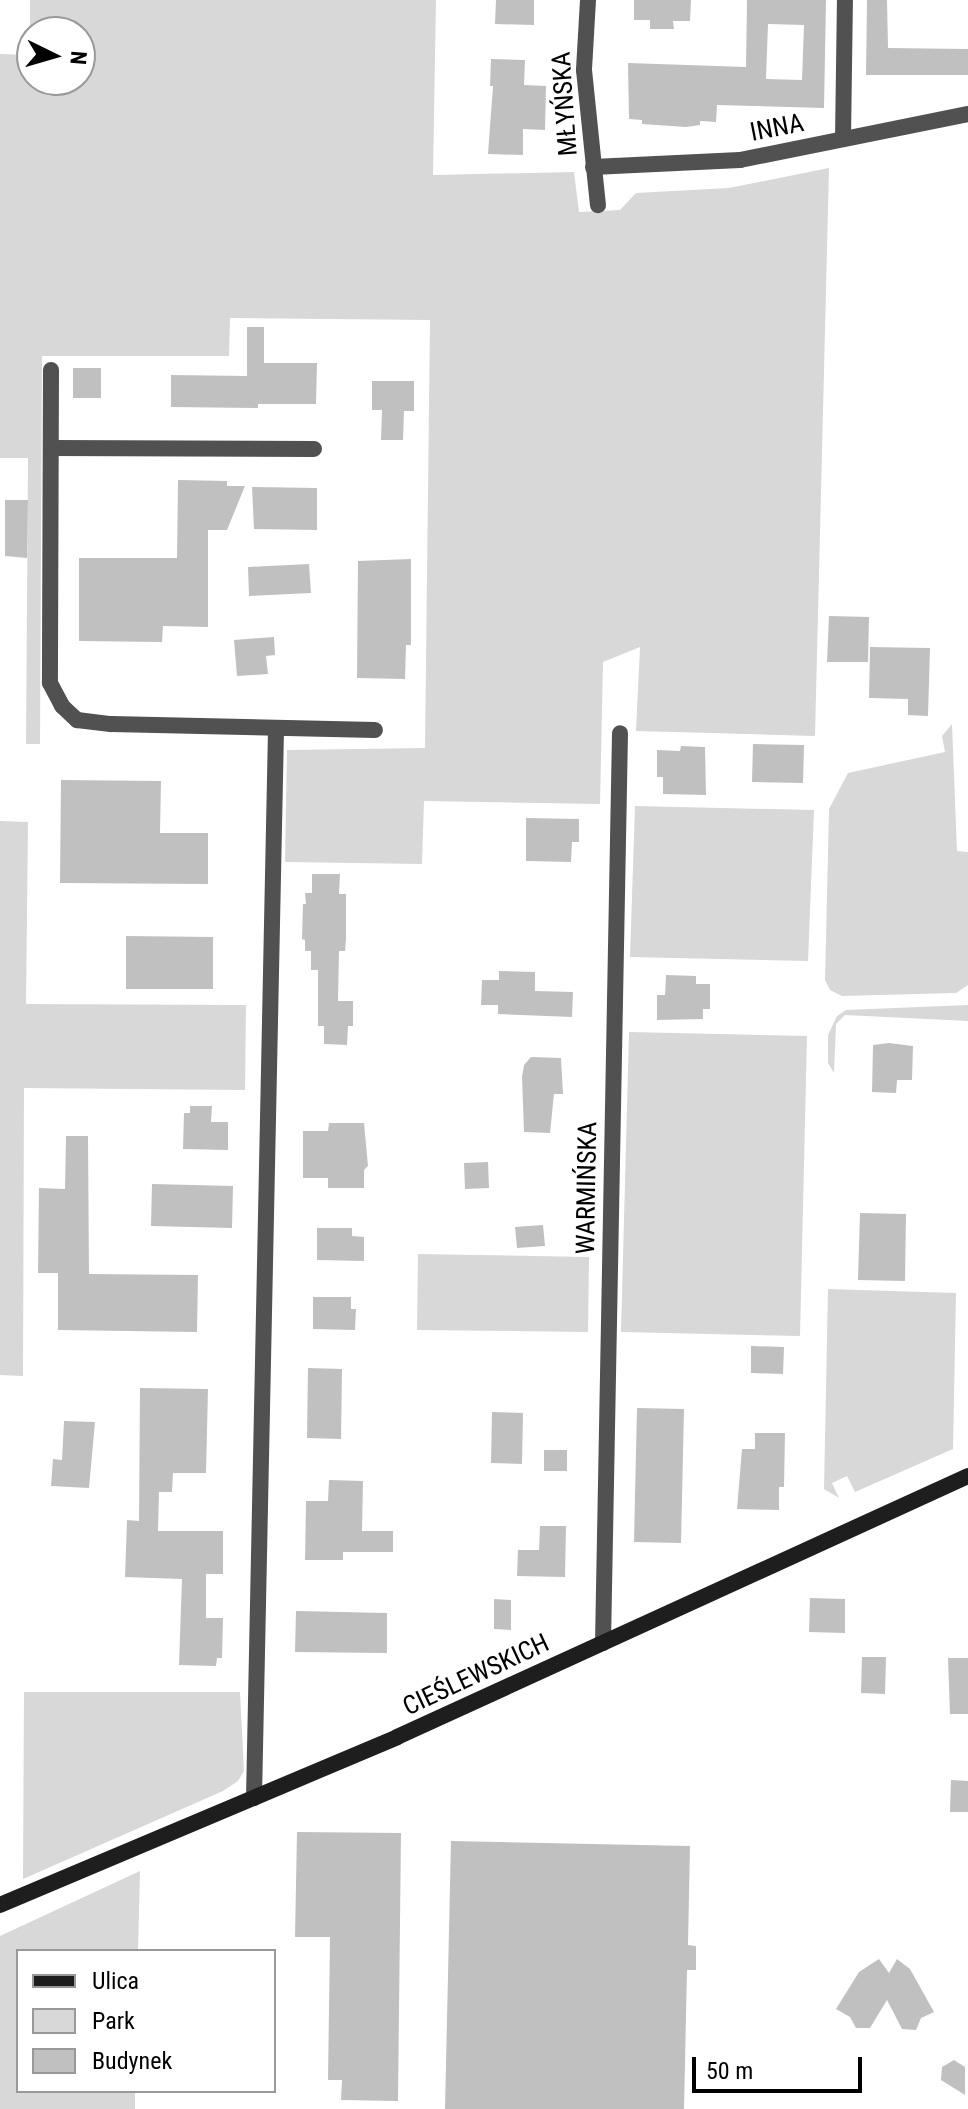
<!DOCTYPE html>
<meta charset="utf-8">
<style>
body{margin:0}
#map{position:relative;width:968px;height:2109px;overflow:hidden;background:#fff;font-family:"Roboto Condensed",sans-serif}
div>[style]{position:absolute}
.green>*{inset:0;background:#d8d8d8}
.building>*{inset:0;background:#c0c0c0}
.street>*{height:16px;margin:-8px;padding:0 8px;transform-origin:8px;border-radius:8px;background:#515151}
.secondary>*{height:16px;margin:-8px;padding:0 8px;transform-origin:8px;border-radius:8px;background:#1e1e1e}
span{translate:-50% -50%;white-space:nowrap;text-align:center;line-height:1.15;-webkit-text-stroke:6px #fff;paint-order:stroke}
.street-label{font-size:26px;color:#000}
.legend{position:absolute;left:16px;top:1949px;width:260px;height:144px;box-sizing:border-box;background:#fff;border:2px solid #999;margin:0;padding:10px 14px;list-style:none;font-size:24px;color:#000}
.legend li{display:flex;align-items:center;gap:16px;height:40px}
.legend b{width:40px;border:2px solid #999}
.north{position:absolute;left:16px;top:16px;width:80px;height:80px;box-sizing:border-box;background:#fff;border:2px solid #999;border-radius:50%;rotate:95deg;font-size:22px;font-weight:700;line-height:32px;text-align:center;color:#000}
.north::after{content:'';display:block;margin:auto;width:28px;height:36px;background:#000;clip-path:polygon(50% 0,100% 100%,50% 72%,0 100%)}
.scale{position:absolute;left:692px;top:2057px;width:170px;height:36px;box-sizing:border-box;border:4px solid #000;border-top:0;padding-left:10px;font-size:24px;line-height:28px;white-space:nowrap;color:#000;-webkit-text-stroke:6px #fff;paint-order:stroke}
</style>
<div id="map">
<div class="green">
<div style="clip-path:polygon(evenodd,30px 0,436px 0,433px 175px,574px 172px,579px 212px,620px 210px,636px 193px,729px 188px,829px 168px,815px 736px,636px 731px,640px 647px,603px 662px,600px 804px,424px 801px,422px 864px,285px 862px,287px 750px,425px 748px,430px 320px,230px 318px,229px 356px,42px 356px,40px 744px,26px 744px,28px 458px,0 458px,0 54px,30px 55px,30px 0,32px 32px,80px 32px,80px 80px,32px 80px,32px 32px)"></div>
<div style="clip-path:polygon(952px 724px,957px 851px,968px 852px,968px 985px,956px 993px,842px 996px,830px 990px,825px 980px,829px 809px,848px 773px,945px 752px,942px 736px)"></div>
<div style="clip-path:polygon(635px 806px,814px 810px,808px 961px,630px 957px)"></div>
<div style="clip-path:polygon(0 821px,28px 822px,26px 1004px,246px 1005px,245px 1090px,24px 1088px,23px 1376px,0 1375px)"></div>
<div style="clip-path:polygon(968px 1005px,968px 1021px,845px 1015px,836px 1024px,834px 1073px,828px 1063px,828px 1035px,837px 1016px,846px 1010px)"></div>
<div style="clip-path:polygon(629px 1032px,807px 1036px,800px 1336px,621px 1332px)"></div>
<div style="clip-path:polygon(418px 1254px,589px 1257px,588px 1332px,417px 1330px)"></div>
<div style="clip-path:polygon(828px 1289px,956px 1293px,953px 1449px,855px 1492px,847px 1476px,832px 1483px,839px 1498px,824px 1489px)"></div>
<div style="clip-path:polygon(24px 1692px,240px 1692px,244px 1771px,238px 1781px,223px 1791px,23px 1879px)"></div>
<div style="clip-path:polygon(140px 1871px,138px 1951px,18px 1951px,18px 2091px,135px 2091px,135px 2109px,0 2109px,0 1936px)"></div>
</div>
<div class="building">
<div style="clip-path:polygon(496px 0,534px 0,534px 25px,495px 24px)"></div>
<div style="clip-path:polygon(634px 0,691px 0,690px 21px,673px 21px,674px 29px,650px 29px,650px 20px,634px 20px)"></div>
<div style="clip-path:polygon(evenodd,747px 0,826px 0,824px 108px,717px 105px,716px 122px,700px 121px,700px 125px,686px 127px,642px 124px,642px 120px,629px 119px,628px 63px,746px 67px,747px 0,768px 24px,804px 25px,802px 80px,766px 79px,768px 24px)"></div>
<div style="clip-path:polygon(867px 0,887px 0,888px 48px,968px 49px,968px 75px,866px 75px)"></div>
<div style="clip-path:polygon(491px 59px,525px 60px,524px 85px,546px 86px,545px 130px,523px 129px,523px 155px,488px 154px,493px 86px,490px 86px)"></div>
<div style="clip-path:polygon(247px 327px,264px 327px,264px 363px,317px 363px,316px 404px,258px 404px,258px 408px,171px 407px,171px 375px,247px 376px)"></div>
<div style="clip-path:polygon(73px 368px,101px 368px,101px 398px,73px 398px)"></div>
<div style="clip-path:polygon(372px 381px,414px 381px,414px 411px,404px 411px,403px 440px,381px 440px,382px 410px,372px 410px)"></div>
<div style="clip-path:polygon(178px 480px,227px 481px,227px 486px,245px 486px,227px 530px,208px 530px,208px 627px,163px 626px,162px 642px,79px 641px,79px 558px,177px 558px)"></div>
<div style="clip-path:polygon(252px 487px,317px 488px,317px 530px,254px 529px)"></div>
<div style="clip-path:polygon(5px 500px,28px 500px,27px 558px,5px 556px)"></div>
<div style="clip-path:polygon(411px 559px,411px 645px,406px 645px,405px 679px,357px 678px,358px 561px)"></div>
<div style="clip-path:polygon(309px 564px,311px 593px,249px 596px,248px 567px)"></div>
<div style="clip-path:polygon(829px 616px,869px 617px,868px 662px,827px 662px)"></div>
<div style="clip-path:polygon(274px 637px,275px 655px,266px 656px,268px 674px,237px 676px,234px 640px)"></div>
<div style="clip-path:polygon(870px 647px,930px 648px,928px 716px,908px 715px,908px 699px,869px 698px)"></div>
<div style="clip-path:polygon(753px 744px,804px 745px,803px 783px,752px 782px)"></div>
<div style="clip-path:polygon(681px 746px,705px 747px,706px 795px,663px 794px,663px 777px,657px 777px,657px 750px,680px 751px)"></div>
<div style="clip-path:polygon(61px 780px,161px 781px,160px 833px,208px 833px,208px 884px,60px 883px)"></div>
<div style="clip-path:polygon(526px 818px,579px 819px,579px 842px,572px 842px,571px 862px,526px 861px)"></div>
<div style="clip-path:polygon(312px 874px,340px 874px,339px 894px,346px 894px,346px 939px,345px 951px,339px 951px,338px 1001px,353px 1001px,353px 1026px,348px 1026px,347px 1045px,324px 1044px,324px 1026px,318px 1026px,318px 970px,311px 970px,311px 951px,305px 951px,305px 940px,302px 939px,303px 904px,306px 904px,305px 893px,312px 893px)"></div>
<div style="clip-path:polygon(126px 936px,213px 937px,213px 989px,126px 989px)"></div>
<div style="clip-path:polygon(499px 971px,535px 972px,535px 991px,573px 992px,572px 1017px,498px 1014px,498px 1005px,481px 1005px,482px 980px,499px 980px)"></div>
<div style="clip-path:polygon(666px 975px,696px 976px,696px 984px,710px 984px,710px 1009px,703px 1009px,703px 1019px,657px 1020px,657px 995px,665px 995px)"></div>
<div style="clip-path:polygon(889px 1043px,913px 1046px,912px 1080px,897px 1080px,896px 1093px,872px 1092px,873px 1045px)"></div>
<div style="clip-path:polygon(531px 1057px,561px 1058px,563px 1094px,554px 1094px,550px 1133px,524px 1132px,522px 1077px,524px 1065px)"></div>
<div style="clip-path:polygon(190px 1106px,212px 1106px,211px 1122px,228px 1122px,228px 1150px,183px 1149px,184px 1113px,190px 1113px)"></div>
<div style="clip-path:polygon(329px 1123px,364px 1123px,368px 1166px,364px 1170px,364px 1188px,328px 1188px,328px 1178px,303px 1178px,303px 1131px,328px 1131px)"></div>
<div style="clip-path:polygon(66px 1136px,88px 1136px,89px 1274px,198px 1275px,197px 1332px,58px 1330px,58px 1273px,38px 1273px,39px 1188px,65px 1189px)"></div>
<div style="clip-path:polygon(488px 1162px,489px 1188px,465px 1189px,464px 1163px)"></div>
<div style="clip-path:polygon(152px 1184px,233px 1186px,232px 1228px,151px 1226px)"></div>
<div style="clip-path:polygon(860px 1213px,906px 1214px,905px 1281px,858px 1280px)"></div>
<div style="clip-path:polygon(543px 1225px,545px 1246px,517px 1248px,515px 1227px)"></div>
<div style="clip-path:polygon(317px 1228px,352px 1228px,352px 1236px,364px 1237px,364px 1261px,317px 1260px)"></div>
<div style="clip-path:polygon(313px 1297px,351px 1297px,351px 1309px,356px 1309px,355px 1330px,313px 1329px)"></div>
<div style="clip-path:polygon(751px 1346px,784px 1347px,783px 1374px,751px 1373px)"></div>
<div style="clip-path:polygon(308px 1368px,342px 1369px,341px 1439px,307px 1438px)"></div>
<div style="clip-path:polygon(140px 1388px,208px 1389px,206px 1473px,173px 1473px,172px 1492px,159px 1492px,158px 1531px,223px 1531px,223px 1574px,206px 1574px,206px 1618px,223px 1618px,222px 1658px,217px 1658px,216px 1666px,179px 1665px,182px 1579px,125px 1577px,127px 1520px,139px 1521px)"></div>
<div style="clip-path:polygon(637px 1408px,684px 1409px,681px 1543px,634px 1542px)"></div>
<div style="clip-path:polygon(492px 1412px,523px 1413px,522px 1464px,491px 1463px)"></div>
<div style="clip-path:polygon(64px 1421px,95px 1422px,89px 1488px,51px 1486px,53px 1459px,62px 1460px)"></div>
<div style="clip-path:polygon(755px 1433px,785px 1433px,784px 1487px,779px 1487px,779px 1510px,737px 1509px,742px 1449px,755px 1449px)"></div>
<div style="clip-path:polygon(544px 1450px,567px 1450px,567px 1471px,544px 1471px)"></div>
<div style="clip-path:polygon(329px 1480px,363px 1481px,362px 1531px,393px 1531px,393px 1552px,343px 1552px,343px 1560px,305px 1560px,306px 1501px,328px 1501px)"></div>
<div style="clip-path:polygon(540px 1526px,566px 1526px,565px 1577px,517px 1576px,518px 1550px,539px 1550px)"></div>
<div style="clip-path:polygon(810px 1598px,845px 1599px,845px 1633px,809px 1632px)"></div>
<div style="clip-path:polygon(494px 1599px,511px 1600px,511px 1630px,494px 1629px)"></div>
<div style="clip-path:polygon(296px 1611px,387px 1613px,387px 1653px,295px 1652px)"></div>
<div style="clip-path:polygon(862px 1657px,886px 1657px,885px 1694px,861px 1693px)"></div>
<div style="clip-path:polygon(948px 1658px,968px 1658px,968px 1714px,950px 1714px)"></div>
<div style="clip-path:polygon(951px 1780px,968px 1781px,968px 1812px,950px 1812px)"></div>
<div style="clip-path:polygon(297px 1832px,401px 1833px,398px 2101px,341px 2100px,342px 2080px,328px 2080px,330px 1937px,295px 1937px)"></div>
<div style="clip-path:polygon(451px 1841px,690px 1846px,688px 1945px,696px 1946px,696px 1970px,687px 1970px,684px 2109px,445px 2109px)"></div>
<div style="clip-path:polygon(879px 1959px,889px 1973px,897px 1959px,910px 1969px,934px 2012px,921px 2018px,916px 2030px,902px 2029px,887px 2000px,870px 2028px,856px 2028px,850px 2017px,836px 2009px,859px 1972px)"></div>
<div style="clip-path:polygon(954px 2060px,965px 2067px,965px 2095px,941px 2080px,942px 2067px)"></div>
</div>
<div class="street">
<div style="left:588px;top:0;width:70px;rotate:93.3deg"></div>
<div style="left:584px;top:70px;width:136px;rotate:84.1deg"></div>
<div style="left:843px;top:139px;width:139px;rotate:-89.2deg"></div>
<div style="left:593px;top:167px;width:147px;rotate:-2.7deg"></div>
<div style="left:740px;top:160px;width:233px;rotate:-11.4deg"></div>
<div style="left:51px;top:370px;width:313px;rotate:90.2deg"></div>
<div style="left:50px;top:683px;width:26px;rotate:62deg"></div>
<div style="left:62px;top:706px;width:21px;rotate:43deg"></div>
<div style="left:77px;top:720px;width:34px;rotate:7deg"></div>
<div style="left:111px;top:724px;width:264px;rotate:1.3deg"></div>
<div style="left:51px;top:448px;width:263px;rotate:0.2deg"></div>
<div style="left:603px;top:1643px;width:910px;rotate:-88.93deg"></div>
<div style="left:254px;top:1798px;width:1069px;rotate:-88.82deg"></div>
</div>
<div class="secondary">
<div style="left:0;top:1905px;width:431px;rotate:-22.9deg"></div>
<div style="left:397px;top:1737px;width:628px;rotate:-24.56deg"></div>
</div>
<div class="street-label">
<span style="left:565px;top:104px;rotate:-94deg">MŁYŃSKA</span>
<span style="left:777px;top:128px;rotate:-11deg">INNA</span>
<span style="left:587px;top:1188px;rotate:-89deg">WARMIŃSKA</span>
<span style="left:476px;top:1675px;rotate:-25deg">CIEŚLEWSKICH</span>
</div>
<ul class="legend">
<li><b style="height:10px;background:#1e1e1e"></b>Ulica</li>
<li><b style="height:22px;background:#d8d8d8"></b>Park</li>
<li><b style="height:22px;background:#c0c0c0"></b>Budynek</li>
</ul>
<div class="north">N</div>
<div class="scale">50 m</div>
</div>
